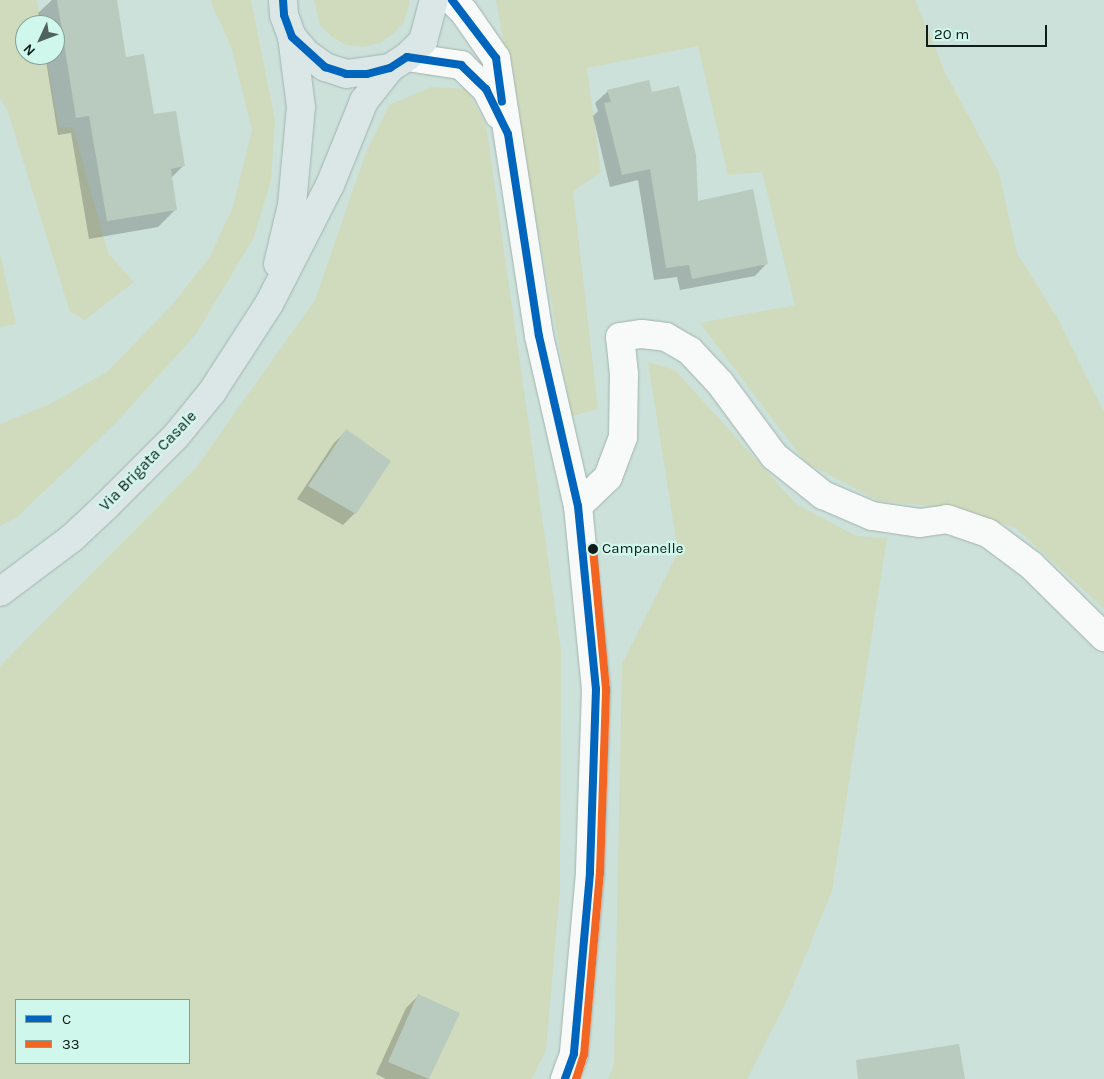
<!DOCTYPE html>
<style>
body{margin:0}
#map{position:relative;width:1104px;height:1079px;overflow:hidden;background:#cce1da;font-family:Karla,sans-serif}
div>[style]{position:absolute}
.green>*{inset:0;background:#d0dbbd}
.shadow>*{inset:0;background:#0003}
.building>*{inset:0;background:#b9cabe}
.roads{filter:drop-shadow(0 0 1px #a2b3ad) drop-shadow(0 0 1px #a2b3ad)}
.minor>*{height:28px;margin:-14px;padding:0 14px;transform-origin:14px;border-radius:14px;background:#f7faf9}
.tertiary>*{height:28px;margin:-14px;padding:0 14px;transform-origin:14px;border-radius:14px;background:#f7faf9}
.primary>*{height:28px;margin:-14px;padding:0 14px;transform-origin:14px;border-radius:14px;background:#dbe6e6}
.bus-1>*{height:8px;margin:-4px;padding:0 4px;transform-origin:4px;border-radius:4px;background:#0065bd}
.bus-2>*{height:8px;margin:-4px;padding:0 4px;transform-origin:4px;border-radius:4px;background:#f26522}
.dots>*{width:14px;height:14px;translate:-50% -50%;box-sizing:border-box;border:2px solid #d0f7eb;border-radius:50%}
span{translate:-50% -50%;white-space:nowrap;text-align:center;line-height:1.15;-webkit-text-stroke:4.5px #d0f7eb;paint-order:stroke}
.bus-label{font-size:15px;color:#0e1d19}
.left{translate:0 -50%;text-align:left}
.street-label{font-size:16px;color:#0e1d19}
.legend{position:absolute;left:15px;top:999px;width:175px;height:65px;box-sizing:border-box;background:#d0f7eb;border:1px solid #82a097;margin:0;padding:6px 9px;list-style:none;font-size:15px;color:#0e1d19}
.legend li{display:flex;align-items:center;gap:10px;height:25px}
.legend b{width:25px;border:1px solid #82a097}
.north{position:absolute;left:15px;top:15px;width:50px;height:50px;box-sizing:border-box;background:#d0f7eb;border:1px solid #82a097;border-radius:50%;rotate:227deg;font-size:14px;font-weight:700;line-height:20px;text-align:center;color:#0e1d19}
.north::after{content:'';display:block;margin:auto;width:18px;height:22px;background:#50625d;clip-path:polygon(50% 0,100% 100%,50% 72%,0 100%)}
.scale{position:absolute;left:926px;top:25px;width:121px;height:22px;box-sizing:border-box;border:2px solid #0e1d19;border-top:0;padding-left:6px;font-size:15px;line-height:18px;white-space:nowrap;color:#0e1d19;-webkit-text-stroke:4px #d0f7eb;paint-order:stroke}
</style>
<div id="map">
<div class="green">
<div style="clip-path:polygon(0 0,37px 0,41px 25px,25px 25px,25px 55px,46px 55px,59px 128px,73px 127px,108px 253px,134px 282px,85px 320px,70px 312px,7px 109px,0 98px)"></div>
<div style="clip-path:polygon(210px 0,251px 0,275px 120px,271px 180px,254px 237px,196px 334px,115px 424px,17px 517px,0 526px,0 424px,48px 405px,107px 372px,172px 305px,209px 258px,233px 207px,252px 130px,231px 47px)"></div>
<div style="clip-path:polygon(314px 0,409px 0,409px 5px,404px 22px,393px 34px,380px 43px,363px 47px,346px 45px,332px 37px,320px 25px)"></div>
<div style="clip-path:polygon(496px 0,915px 0,945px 72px,999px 173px,1017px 253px,1057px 317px,1104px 412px,1104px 609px,1016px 528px,953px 508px,879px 501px,806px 463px,700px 323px,795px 305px,762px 172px,728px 175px,698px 46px,587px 68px,601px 172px,573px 191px,598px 409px,572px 416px)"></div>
<div style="clip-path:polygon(evenodd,431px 87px,466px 89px,486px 124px,561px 650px,560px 890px,546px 1050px,532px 1079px,0 1079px,0 666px,195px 469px,315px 300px,365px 155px,389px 105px,431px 87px,16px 1000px,189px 1000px,189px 1063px,16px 1063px,16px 1000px)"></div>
<div style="clip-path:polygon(0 254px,16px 324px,0 327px)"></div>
<div style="clip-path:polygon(648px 362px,675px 370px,796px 504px,856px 536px,887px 538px,832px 891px,788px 998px,747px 1079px,608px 1079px,614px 1064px,622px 664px,678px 552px)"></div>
</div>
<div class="shadow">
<div style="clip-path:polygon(52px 0,116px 0,125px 58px,153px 116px,183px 166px,171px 178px,176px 209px,158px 227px,89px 239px,71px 133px,58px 135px,45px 55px,55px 55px,55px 25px,40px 25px,38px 13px)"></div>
<div style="clip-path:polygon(608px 91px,652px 93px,697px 202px,767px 263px,755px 276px,680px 290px,677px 277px,654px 280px,638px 180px,610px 187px,593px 116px,598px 111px,595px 103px)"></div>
<div style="clip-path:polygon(346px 431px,355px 513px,343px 525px,297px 499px,334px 443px)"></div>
<div style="clip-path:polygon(418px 996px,459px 1014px,428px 1079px,386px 1079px,376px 1074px,406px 1008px)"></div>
</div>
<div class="building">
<div style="clip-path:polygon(57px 0,117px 0,126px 57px,144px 54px,154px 114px,176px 111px,185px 166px,171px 169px,177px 210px,107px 221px,89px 116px,76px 118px)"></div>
<div style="clip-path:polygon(649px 80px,652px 92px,679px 86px,696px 155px,698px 201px,753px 189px,768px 264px,692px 279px,689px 265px,666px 268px,650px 169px,622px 175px,604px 103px,611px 102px,607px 90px)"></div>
<div style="clip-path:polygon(346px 429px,391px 461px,356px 514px,308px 486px)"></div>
<div style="clip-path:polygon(418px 994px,460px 1013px,429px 1079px,388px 1062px)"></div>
<div style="clip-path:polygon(959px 1044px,965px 1079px,858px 1079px,856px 1060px)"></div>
</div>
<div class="roads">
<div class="minor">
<div style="left:578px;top:506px;width:42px;rotate:-44deg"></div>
<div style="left:608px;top:477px;width:43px;rotate:-69.4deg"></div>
<div style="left:623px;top:437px;width:63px;rotate:-89.1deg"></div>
<div style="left:624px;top:374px;width:37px;rotate:-96deg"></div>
<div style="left:620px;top:337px;width:22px;rotate:-8deg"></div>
<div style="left:642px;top:334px;width:24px;rotate:7deg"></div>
<div style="left:666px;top:337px;width:28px;rotate:30deg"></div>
<div style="left:690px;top:351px;width:44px;rotate:46.8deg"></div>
<div style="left:720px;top:383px;width:91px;rotate:53.5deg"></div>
<div style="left:774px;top:456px;width:63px;rotate:38.5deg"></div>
<div style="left:823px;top:495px;width:53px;rotate:23.2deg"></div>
<div style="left:872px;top:516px;width:49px;rotate:8.3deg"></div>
<div style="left:920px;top:523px;width:27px;rotate:-8deg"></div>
<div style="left:947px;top:519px;width:43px;rotate:18.9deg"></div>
<div style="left:988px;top:533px;width:54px;rotate:36.7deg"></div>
<div style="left:1031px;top:565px;width:103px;rotate:44.6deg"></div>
</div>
<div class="tertiary">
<div style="left:452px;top:0;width:17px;rotate:45deg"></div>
<div style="left:464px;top:12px;width:56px;rotate:55.2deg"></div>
<div style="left:496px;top:58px;width:281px;rotate:81.2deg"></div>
<div style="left:539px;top:336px;width:174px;rotate:77.1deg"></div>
<div style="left:578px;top:506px;width:184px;rotate:84.4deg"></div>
<div style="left:596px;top:689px;width:184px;rotate:91.9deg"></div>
<div style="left:590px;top:873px;width:182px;rotate:95.1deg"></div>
<div style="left:574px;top:1054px;width:27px;rotate:110deg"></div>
<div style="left:407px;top:57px;width:55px;rotate:8.4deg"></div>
<div style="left:461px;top:65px;width:35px;rotate:44deg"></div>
<div style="left:486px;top:89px;width:29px;rotate:63deg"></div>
</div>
<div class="primary">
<div style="left:292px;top:37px;width:23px;rotate:49deg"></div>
<div style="left:307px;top:54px;width:22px;rotate:36deg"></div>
<div style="left:325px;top:67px;width:22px;rotate:18deg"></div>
<div style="left:346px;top:74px;width:44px;rotate:-7.8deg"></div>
<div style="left:390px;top:68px;width:20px;rotate:-33deg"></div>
<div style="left:407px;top:57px;width:23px;rotate:-45deg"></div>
<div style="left:423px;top:41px;width:42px;rotate:-75deg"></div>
<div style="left:278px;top:264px;width:61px;rotate:-76.7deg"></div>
<div style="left:292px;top:205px;width:98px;rotate:-84.8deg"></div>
<div style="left:301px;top:107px;width:71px;rotate:-97.3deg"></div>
<div style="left:292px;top:37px;width:23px;rotate:-110deg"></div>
<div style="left:284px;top:15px;width:15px;rotate:-94deg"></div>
<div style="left:0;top:592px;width:90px;rotate:-36.9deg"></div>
<div style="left:72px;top:538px;width:45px;rotate:-43.2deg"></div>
<div style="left:105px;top:507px;width:100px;rotate:-45deg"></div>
<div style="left:176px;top:436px;width:57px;rotate:-50.7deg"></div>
<div style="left:212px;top:392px;width:105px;rotate:-57.1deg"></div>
<div style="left:269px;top:304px;width:134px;rotate:-62.9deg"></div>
<div style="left:330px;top:185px;width:91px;rotate:-68deg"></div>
<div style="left:364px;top:101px;width:42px;rotate:-51.8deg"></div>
</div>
</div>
<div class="bus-1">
<div style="left:283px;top:0;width:15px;rotate:86deg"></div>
<div style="left:284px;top:15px;width:23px;rotate:70deg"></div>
<div style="left:292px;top:37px;width:45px;rotate:42.3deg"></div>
<div style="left:325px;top:67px;width:22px;rotate:18deg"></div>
<div style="left:346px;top:74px;width:21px"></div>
<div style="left:367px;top:74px;width:24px;rotate:-15deg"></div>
<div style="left:390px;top:68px;width:20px;rotate:-33deg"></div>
<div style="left:407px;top:57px;width:55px;rotate:8.4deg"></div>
<div style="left:461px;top:65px;width:35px;rotate:44deg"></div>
<div style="left:486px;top:89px;width:50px;rotate:63.9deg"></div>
<div style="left:508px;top:134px;width:204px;rotate:81.3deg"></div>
<div style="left:539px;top:336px;width:174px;rotate:77.1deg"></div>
<div style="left:578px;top:506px;width:184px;rotate:84.4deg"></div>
<div style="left:596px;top:689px;width:184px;rotate:91.9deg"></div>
<div style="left:590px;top:873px;width:182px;rotate:95.1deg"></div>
<div style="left:574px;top:1054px;width:27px;rotate:110deg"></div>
<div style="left:452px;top:0;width:73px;rotate:52.8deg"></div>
<div style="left:496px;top:58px;width:44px;rotate:82.2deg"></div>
</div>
<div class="bus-2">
<div style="left:576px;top:1079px;width:25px;rotate:-72deg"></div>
<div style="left:584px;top:1055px;width:183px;rotate:-85deg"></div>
<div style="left:600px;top:873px;width:184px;rotate:-88.1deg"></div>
<div style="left:606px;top:689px;width:141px;rotate:-95.3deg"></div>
</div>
<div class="dots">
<div style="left:593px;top:549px;background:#0e1d19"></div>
</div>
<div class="bus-label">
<span class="left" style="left:602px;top:549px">Campanelle</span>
</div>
<div class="street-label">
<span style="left:148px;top:461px;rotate:-46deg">Via Brigata Casale</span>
</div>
<ul class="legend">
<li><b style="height:6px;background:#0065bd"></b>C</li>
<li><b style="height:6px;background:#f26522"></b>33</li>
</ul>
<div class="north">N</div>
<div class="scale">20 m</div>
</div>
